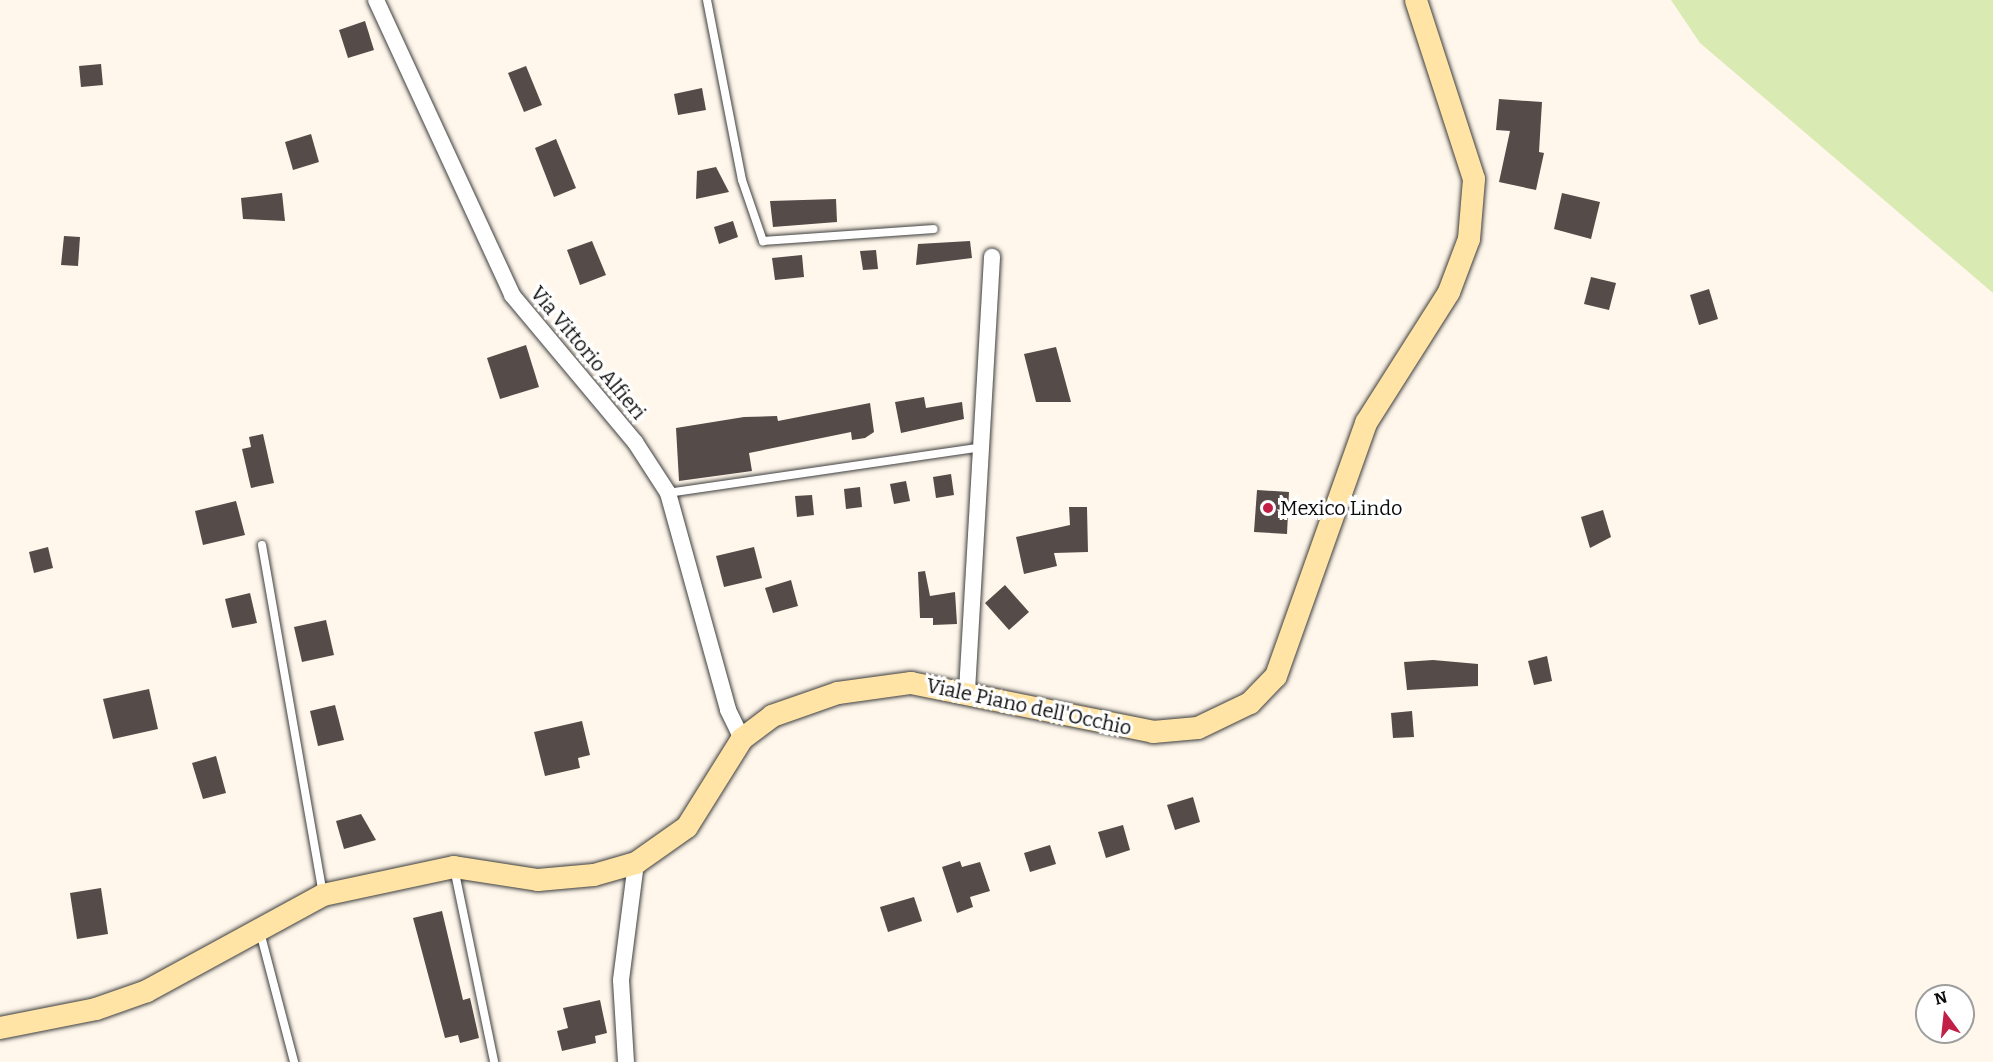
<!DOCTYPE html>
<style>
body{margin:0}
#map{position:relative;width:1993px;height:1062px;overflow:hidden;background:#fff7eb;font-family:Bitter,serif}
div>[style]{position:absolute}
.green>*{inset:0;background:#daeab3}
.building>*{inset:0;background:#554b48}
.roads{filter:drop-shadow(0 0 2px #3f3f3f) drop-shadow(0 0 2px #3f3f3f)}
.service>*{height:8px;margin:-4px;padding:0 4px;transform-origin:4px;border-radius:4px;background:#fff}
.minor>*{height:16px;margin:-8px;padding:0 8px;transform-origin:8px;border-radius:8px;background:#fff}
.secondary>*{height:22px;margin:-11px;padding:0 11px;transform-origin:11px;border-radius:11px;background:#ffe4a6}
.dots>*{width:16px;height:16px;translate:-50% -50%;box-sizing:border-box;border:3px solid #fff;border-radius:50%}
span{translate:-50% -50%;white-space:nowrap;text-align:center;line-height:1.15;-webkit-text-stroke:6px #fff;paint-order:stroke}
.street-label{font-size:20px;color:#0c0c0c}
.poi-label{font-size:20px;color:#0c0c0c}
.left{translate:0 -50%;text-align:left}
.north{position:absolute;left:1915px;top:984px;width:60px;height:60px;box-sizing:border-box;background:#fff;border:2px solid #9e9e9e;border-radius:50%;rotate:345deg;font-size:16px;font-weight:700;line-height:24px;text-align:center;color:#0c0c0c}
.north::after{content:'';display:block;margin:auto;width:21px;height:27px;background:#c11f45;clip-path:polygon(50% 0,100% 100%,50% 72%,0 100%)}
</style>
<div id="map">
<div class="green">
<div style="clip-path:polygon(1671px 0,1993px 0,1993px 293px,1700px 43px)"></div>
</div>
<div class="building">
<div style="clip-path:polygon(365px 21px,374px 50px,348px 58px,339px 30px)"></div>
<div style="clip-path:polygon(101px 64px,103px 85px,81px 87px,79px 66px)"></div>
<div style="clip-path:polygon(526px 66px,542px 105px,524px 112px,508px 73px)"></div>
<div style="clip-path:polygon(702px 88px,706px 110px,678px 115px,674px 94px)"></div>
<div style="clip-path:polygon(1499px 99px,1542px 102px,1539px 152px,1544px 153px,1536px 190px,1499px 182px,1510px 131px,1496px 130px)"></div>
<div style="clip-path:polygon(311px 134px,319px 162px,293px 170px,285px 142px)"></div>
<div style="clip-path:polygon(556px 139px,576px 188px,554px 197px,535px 148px)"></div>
<div style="clip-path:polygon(716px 167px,729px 192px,696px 199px,697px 171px)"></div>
<div style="clip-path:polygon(282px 193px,285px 221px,243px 219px,241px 198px)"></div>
<div style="clip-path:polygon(1562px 193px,1600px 202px,1591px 239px,1554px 229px)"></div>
<div style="clip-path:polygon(836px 199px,837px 222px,773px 227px,770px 201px)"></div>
<div style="clip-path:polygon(733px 221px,738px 237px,719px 244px,714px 227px)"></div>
<div style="clip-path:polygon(64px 236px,80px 237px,78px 266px,61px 265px)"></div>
<div style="clip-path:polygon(592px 241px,606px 275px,580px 285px,567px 250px)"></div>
<div style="clip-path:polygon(970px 241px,972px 258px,916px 265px,918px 244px)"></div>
<div style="clip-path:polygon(876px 250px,878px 269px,863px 270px,860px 251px)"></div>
<div style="clip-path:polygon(802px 255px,804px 277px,775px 280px,772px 258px)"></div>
<div style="clip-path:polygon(1591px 277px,1616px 283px,1609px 310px,1584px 304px)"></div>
<div style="clip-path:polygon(1709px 289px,1718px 319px,1699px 325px,1690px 295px)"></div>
<div style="clip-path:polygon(526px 345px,539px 387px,500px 399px,487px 358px)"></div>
<div style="clip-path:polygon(1056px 347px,1071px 402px,1036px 402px,1024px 354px)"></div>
<div style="clip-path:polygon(924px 397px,926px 408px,962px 402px,964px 419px,901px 433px,895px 402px)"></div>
<div style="clip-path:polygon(870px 403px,874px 432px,865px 438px,852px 440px,851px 432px,749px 453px,752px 471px,679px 481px,676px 428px,744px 417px,777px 416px,778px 421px)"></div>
<div style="clip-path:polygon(263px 434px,274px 483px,251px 488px,242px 449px,251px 447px,249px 437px)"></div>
<div style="clip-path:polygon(951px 474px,954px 495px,936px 498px,933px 477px)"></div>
<div style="clip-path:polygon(906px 481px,910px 501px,894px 504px,890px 484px)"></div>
<div style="clip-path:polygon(860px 487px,862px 507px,846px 509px,844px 489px)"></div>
<div style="clip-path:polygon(1257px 490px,1289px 492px,1287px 534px,1254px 532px)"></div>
<div style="clip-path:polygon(812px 495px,814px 515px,797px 517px,795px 496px)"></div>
<div style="clip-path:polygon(236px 501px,245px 535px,203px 545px,195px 511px)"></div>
<div style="clip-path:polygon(1069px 507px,1087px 507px,1088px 552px,1054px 553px,1057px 566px,1024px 574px,1016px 537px,1070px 525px)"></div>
<div style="clip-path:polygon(1603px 510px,1611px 537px,1590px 548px,1581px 517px)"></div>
<div style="clip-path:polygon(48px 547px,53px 568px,34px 573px,29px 552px)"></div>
<div style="clip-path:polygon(754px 547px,762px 578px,724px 587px,716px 556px)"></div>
<div style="clip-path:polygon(925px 571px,930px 596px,955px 592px,957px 624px,933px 625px,933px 618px,920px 618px,918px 572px)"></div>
<div style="clip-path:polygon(791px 580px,798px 606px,773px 613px,765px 588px)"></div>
<div style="clip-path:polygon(1005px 585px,1029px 612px,1009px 630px,985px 603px)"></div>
<div style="clip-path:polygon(250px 593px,257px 623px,232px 628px,225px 599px)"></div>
<div style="clip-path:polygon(326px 620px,334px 655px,302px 662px,294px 627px)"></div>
<div style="clip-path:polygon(1547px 656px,1552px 681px,1534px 685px,1528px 661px)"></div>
<div style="clip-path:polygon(1433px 660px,1478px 664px,1478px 686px,1407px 690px,1404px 662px)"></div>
<div style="clip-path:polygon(149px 689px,158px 729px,113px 739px,103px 699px)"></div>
<div style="clip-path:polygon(335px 705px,344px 740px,318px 746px,310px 711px)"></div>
<div style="clip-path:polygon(1412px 711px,1414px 737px,1393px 738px,1391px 713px)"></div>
<div style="clip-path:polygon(582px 721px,590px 755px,578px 758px,580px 768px,545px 776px,534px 732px)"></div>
<div style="clip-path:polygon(216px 756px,226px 793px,203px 799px,192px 763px)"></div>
<div style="clip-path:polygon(1193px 797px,1200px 822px,1175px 830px,1167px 805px)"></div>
<div style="clip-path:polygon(361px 814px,376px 840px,344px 849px,336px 821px)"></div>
<div style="clip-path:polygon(1123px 825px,1130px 850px,1106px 858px,1098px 832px)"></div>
<div style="clip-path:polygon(1050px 845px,1056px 864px,1030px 872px,1024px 853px)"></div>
<div style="clip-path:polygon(960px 861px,962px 867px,980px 862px,990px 891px,970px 897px,973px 907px,957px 913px,942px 867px)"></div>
<div style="clip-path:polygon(101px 888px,108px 934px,77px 939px,70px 893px)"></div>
<div style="clip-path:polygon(914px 897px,922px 921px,888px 932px,880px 907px)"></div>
<div style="clip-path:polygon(442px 911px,463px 1000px,470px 998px,479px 1038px,460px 1043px,458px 1035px,445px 1038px,413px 918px)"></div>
<div style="clip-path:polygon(600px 1000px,607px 1033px,595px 1036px,596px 1043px,562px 1051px,557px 1031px,568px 1028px,563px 1008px)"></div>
</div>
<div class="roads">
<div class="service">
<div style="left:707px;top:0;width:183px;rotate:79deg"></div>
<div style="left:742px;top:180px;width:65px;rotate:71deg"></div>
<div style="left:763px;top:241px;width:171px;rotate:-4deg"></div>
<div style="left:668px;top:493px;width:317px;rotate:-8.3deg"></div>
<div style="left:262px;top:545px;width:354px;rotate:80.1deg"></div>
<div style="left:454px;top:868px;width:198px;rotate:78.3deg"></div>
<div style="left:260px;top:932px;width:134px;rotate:75.3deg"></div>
</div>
<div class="minor">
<div style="left:376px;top:0;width:325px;rotate:65.2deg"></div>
<div style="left:512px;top:295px;width:192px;rotate:50.1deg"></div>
<div style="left:635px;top:442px;width:61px;rotate:57.1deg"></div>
<div style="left:668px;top:493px;width:225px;rotate:74.5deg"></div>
<div style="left:728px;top:710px;width:32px;rotate:64deg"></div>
<div style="left:967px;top:691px;width:435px;rotate:-86.7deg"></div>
<div style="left:626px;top:1062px;width:82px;rotate:-93.5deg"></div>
<div style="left:621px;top:980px;width:118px;rotate:-82.7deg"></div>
</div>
<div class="secondary">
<div style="left:0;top:1028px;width:98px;rotate:-11.2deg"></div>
<div style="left:96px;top:1009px;width:54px;rotate:-19.4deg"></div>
<div style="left:147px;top:991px;width:200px;rotate:-28.6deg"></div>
<div style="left:323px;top:895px;width:134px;rotate:-12.1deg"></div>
<div style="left:454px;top:867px;width:85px;rotate:8.8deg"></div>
<div style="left:538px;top:880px;width:56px;rotate:-5.1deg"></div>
<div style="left:594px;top:875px;width:44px;rotate:-15.9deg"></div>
<div style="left:636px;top:863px;width:62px;rotate:-35.2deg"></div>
<div style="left:687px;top:827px;width:104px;rotate:-58deg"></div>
<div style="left:742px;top:739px;width:38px;rotate:-37deg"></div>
<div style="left:772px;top:716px;width:70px;rotate:-19.2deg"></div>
<div style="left:838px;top:693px;width:74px;rotate:-7.8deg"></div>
<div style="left:911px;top:683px;width:247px;rotate:11.4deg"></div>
<div style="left:1153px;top:732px;width:45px;rotate:-5.1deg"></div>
<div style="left:1198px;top:728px;width:58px;rotate:-25.7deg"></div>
<div style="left:1250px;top:703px;width:37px;rotate:-46deg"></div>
<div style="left:1276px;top:676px;width:269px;rotate:-70.4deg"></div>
<div style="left:1366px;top:423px;width:155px;rotate:-57.6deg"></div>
<div style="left:1449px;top:292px;width:57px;rotate:-69.3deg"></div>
<div style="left:1469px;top:239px;width:60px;rotate:-85.2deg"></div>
<div style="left:1474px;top:179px;width:188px;rotate:-108deg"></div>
</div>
</div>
<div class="dots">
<div style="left:1268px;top:508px;background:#c11f45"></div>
</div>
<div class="street-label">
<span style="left:588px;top:353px;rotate:50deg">Via Vittorio Alfieri</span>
<span style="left:1029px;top:707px;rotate:12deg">Viale Piano dell'Occhio</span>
</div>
<div class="poi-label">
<span class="left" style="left:1280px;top:508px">Mexico Lindo</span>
</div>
<div class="north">N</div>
</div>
